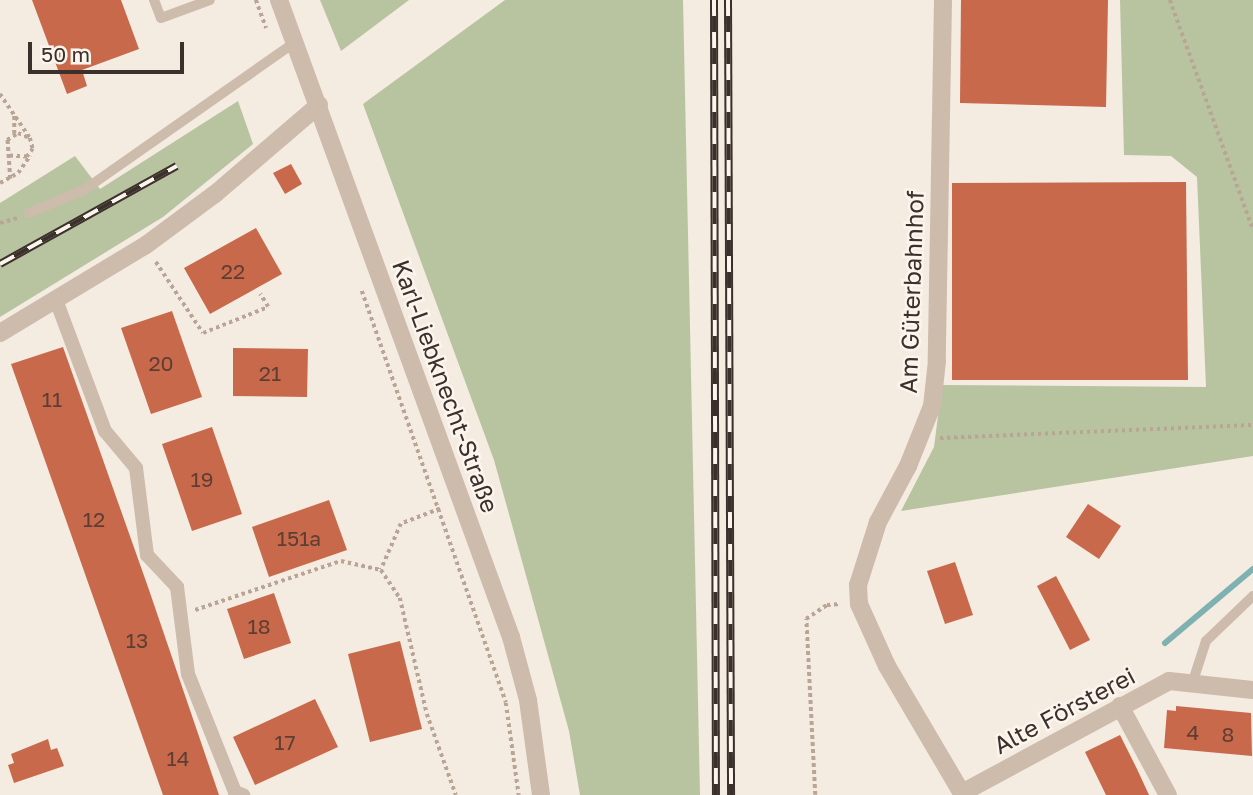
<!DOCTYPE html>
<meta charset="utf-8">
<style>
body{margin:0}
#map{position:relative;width:1253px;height:795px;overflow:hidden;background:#f4ebe1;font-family:"Golos Text",sans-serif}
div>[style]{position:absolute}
.green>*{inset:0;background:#b8c4a0}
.stream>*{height:6px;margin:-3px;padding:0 3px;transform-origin:3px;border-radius:3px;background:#7fb0b2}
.building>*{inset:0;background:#c8694b}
.path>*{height:3.5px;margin-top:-1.75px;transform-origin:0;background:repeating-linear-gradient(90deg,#b9a596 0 3.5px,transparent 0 7px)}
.service>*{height:10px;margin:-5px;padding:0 5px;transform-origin:5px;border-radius:5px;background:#cdbbac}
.pedestrian>*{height:14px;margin:-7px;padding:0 7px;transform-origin:7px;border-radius:7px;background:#cdbbac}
.minor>*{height:18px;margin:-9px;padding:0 9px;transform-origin:9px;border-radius:9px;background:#cdbbac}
.tertiary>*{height:18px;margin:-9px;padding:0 9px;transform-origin:9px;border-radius:9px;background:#cdbbac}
.rail>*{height:8px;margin-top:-4px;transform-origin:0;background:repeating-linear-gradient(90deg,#fbf5ee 0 16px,#3b302b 0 32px);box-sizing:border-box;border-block:2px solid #3b302b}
span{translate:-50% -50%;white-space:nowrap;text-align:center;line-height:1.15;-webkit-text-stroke:5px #fbf5ee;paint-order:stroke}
.number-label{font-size:21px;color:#5e3e33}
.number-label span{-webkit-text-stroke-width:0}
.street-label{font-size:24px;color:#3b302b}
.scale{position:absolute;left:28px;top:42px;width:156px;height:32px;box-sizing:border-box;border:4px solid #3b302b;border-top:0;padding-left:9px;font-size:21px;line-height:24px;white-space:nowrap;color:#3b302b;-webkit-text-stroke:5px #fbf5ee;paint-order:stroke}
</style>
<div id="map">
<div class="green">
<div style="clip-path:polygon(320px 0,409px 0,341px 51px)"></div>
<div style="clip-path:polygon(505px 0,683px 0,700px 795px,580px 795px,569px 731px,494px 460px,363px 104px)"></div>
<div style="clip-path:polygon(1120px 0,1253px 0,1253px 456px,901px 511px,934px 447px,942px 385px,1206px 387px,1197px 177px,1171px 156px,1124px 155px)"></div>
<div style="clip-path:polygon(238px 101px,253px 144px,163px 217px,0 317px,0 203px,75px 156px,100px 189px)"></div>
</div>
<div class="stream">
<div style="left:1165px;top:643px;width:115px;rotate:-40.1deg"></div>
</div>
<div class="building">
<div style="clip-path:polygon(32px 0,121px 0,139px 49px,82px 70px,87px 86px,67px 94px)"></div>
<div style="clip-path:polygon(961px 0,1108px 0,1106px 107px,960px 103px)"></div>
<div style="clip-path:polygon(291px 164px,302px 184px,285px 194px,273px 173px)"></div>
<div style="clip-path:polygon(1186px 182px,1188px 380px,952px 380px,952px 183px)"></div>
<div style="clip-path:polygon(256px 228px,282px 274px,210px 314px,184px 268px)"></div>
<div style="clip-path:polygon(172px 311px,202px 397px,151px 414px,121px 328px)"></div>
<div style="clip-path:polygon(63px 347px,148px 587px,219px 795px,163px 795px,42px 452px,11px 364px)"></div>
<div style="clip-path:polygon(233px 348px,308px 349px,307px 397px,233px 396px)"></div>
<div style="clip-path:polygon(212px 427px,242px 514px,192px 531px,162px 444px)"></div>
<div style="clip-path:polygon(329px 500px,347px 550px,269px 577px,252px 527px)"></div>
<div style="clip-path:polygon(1088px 504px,1121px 526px,1099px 559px,1066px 537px)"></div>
<div style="clip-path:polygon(955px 562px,973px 615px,945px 624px,927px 571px)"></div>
<div style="clip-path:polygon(1056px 576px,1090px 640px,1070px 650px,1037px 586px)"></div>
<div style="clip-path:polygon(274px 593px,291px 643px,244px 659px,227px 609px)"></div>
<div style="clip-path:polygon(400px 641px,422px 729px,370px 742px,348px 654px)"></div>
<div style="clip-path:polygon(315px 699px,338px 747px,255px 785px,233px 737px)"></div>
<div style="clip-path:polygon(1176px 706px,1251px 713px,1252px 756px,1164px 748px,1167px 710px,1176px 711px)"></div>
<div style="clip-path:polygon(1120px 735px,1137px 769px,1149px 795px,1106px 795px,1085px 752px)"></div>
<div style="clip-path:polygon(48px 739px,51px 750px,57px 748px,64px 766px,14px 783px,8px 765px,14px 763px,11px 754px)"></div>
</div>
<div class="path">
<div style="left:256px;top:0;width:30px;rotate:70deg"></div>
<div style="left:1170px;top:0;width:244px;rotate:70.1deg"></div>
<div style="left:0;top:94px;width:53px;rotate:55.7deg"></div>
<div style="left:14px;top:134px;width:18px;rotate:-90deg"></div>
<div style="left:10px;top:179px;width:39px;rotate:-94deg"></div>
<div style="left:7px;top:140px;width:13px;rotate:-32deg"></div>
<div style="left:18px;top:133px;width:13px;rotate:23deg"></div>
<div style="left:30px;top:138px;width:11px;rotate:75deg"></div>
<div style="left:33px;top:149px;width:10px;rotate:127deg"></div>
<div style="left:27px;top:157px;width:17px;rotate:-177deg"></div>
<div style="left:0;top:183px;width:21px;rotate:-29deg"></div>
<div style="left:18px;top:173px;width:21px;rotate:-55deg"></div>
<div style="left:0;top:223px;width:18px;rotate:-16deg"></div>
<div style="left:156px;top:262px;width:85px;rotate:56.5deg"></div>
<div style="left:203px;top:333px;width:70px;rotate:-21.8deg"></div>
<div style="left:268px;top:307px;width:15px;rotate:-122deg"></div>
<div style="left:362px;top:291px;width:436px;rotate:70.7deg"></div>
<div style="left:506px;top:703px;width:93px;rotate:82deg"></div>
<div style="left:940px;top:438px;width:313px;rotate:-2.4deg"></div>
<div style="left:440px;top:509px;width:42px;rotate:159deg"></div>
<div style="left:401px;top:524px;width:50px;rotate:113.5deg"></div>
<div style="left:381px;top:570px;width:34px;rotate:56deg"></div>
<div style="left:400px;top:598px;width:119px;rotate:76.9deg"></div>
<div style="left:427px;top:714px;width:86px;rotate:70.3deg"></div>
<div style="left:195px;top:610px;width:154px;rotate:-18.6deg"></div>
<div style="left:341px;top:561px;width:41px;rotate:12.7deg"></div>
<div style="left:815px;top:795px;width:176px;rotate:-92.9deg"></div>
<div style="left:806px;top:619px;width:25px;rotate:-34deg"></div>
<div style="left:827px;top:605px;width:13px;rotate:-4deg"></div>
</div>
<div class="service">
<div style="left:154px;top:0;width:19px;rotate:69deg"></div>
<div style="left:161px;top:18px;width:52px;rotate:-20.2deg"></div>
<div style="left:29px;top:213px;width:60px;rotate:-22.7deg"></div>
<div style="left:84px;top:190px;width:258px;rotate:-35deg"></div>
<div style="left:1193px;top:681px;width:42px;rotate:-72deg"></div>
<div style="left:1206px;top:641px;width:65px;rotate:-43.8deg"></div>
</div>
<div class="pedestrian">
<div style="left:56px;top:300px;width:140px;rotate:69.5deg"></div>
<div style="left:105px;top:431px;width:48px;rotate:50deg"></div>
<div style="left:136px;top:468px;width:88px;rotate:82.8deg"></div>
<div style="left:147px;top:555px;width:44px;rotate:46.8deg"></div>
<div style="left:177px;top:587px;width:88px;rotate:82.8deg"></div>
<div style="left:188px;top:674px;width:127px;rotate:68.3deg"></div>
<div style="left:235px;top:792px;width:9px;rotate:21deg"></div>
</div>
<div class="minor">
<div style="left:943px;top:0;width:361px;rotate:91deg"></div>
<div style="left:937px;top:361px;width:45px;rotate:96.3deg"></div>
<div style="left:932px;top:406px;width:65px;rotate:111.8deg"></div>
<div style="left:908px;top:466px;width:64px;rotate:118.2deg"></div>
<div style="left:878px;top:522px;width:66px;rotate:107.6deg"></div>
<div style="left:858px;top:585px;width:19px;rotate:87deg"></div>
<div style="left:859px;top:604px;width:68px;rotate:65.7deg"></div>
<div style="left:887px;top:666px;width:150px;rotate:59.5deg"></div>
<div style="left:0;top:333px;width:170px;rotate:-31.1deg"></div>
<div style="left:146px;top:245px;width:86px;rotate:-36.5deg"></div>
<div style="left:215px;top:194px;width:137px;rotate:-40.6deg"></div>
<div style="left:1120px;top:706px;width:101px;rotate:61.7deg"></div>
<div style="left:962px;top:793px;width:235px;rotate:-28.4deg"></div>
<div style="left:1169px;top:681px;width:84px;rotate:6.1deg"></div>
</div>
<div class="tertiary">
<div style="left:279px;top:0;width:678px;rotate:69.99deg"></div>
<div style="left:511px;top:637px;width:65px;rotate:74.9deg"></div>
<div style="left:528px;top:700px;width:96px;rotate:82.2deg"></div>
</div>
<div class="rail">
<div style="left:714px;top:0;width:795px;rotate:89.86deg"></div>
<div style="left:728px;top:0;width:795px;rotate:89.78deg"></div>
<div style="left:0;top:264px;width:202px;rotate:-29deg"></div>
</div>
<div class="number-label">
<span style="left:233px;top:271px">22</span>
<span style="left:161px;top:363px">20</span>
<span style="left:270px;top:373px">21</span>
<span style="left:52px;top:399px">11</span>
<span style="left:202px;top:479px">19</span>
<span style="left:94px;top:519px">12</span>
<span style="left:299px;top:538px">151a</span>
<span style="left:259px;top:626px">18</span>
<span style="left:137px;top:640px">13</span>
<span style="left:1193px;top:732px">4</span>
<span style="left:1228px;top:734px">8</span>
<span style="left:285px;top:742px">17</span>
<span style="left:178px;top:758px">14</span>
</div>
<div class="street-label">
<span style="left:911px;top:292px;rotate:-88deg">Am Güterbahnhof</span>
<span style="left:446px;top:386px;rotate:70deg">Karl-Liebknecht-Straße</span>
<span style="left:1064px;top:710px;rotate:-28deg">Alte Försterei</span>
</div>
<div class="scale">50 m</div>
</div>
